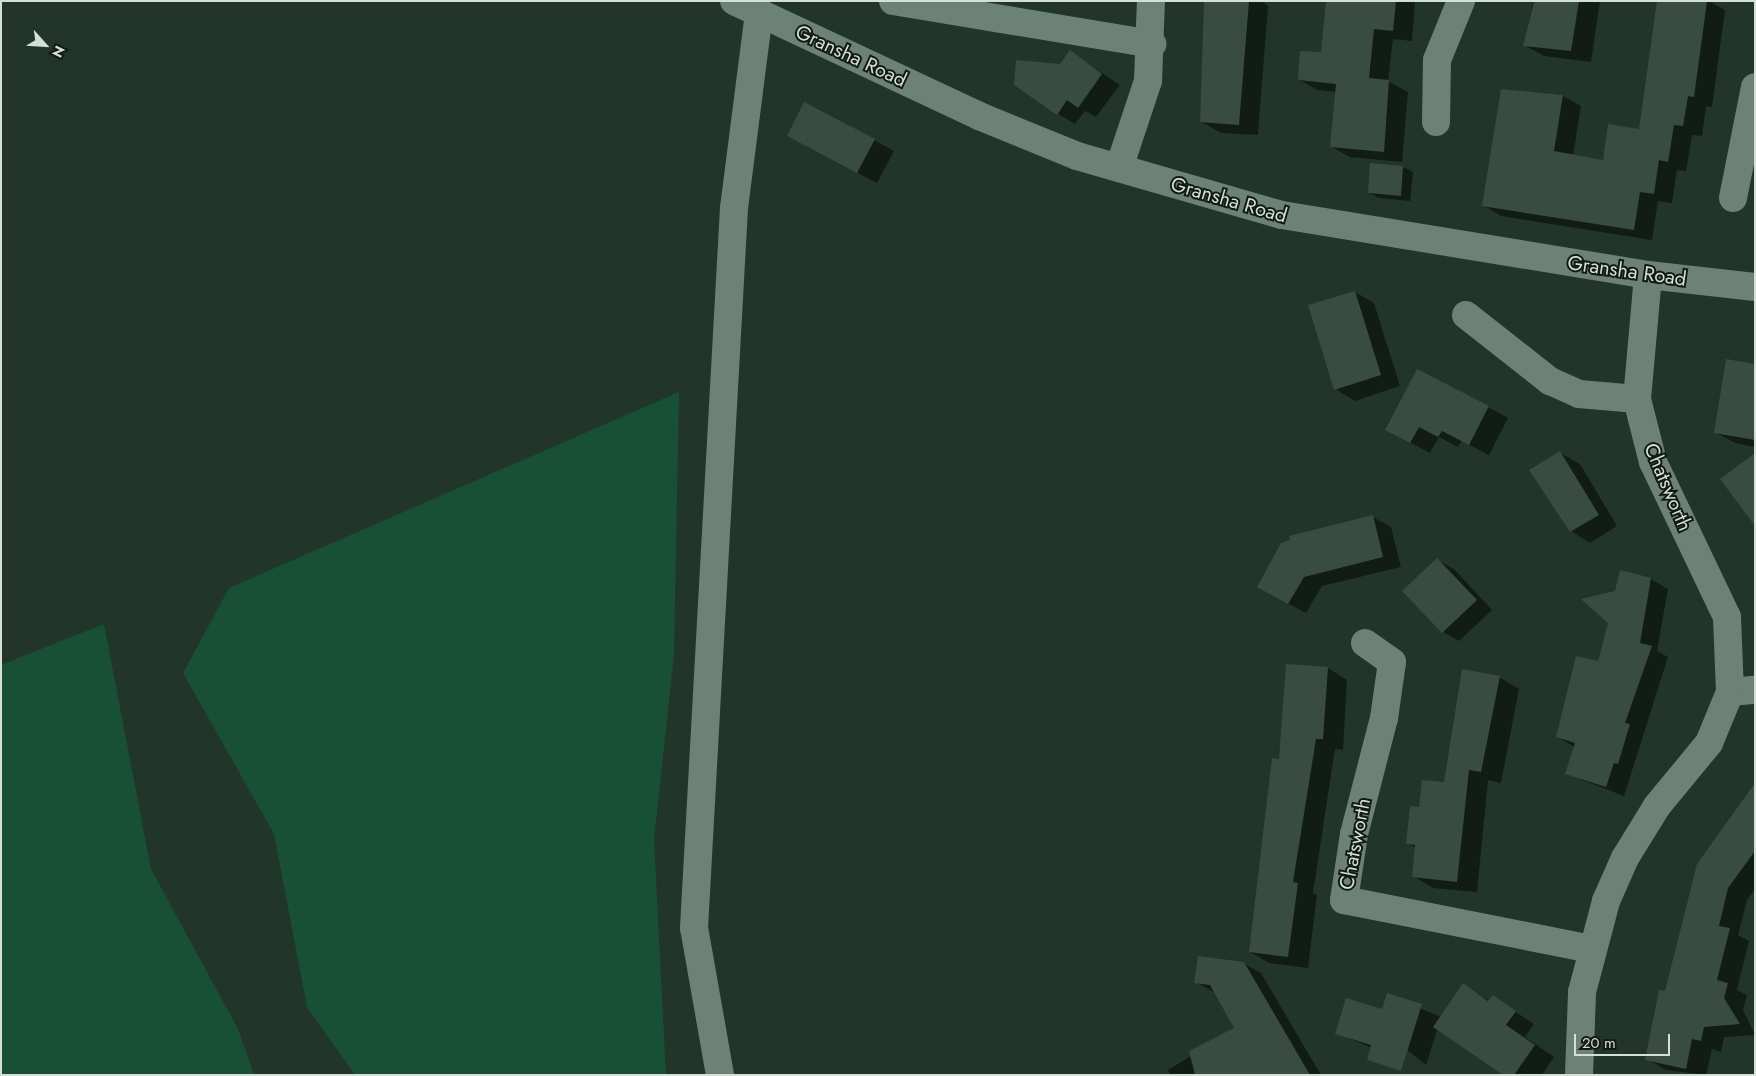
<!DOCTYPE html>
<style>
body{margin:0}
#map{position:relative;width:1756px;height:1076px;overflow:hidden;background:#22352b;font-family:Jost,sans-serif}
div>[style]{position:absolute}
.green>*{inset:0;background:#185036}
.shadow>*{inset:0;background:#0007}
.building>*{inset:0;background:#394c41}
.minor>*{height:28px;margin:-14px;padding:0 14px;transform-origin:14px;border-radius:14px;background:#6d8276}
span{translate:-50% -50%;white-space:nowrap;text-align:center;line-height:1.15;-webkit-text-stroke:4px #121a16;paint-order:stroke}
.street-label{font-size:20px;color:#d3dfd8}
.frame{position:absolute;inset:0;border:2px solid #d3dfd8;pointer-events:none}
.north{position:absolute;left:20px;top:20px;width:50px;height:50px;-webkit-text-stroke:4px #121a16;paint-order:stroke;rotate:116deg;font-size:14px;font-weight:700;line-height:20px;text-align:center;color:#d3dfd8}
.north::after{content:'';display:block;margin:auto;width:18px;height:22px;background:#d3dfd8;clip-path:polygon(50% 0,100% 100%,50% 72%,0 100%)}
.scale{position:absolute;left:1574px;top:1034px;width:96px;height:22px;box-sizing:border-box;border:2px solid #d3dfd8;border-top:0;padding-left:6px;font-size:15px;line-height:18px;white-space:nowrap;color:#d3dfd8;-webkit-text-stroke:4px #121a16;paint-order:stroke}
</style>
<div id="map">
<div class="green">
<div style="clip-path:polygon(679px 392px,674px 654px,654px 840px,666px 1075px,355px 1075px,307px 1007px,274px 834px,183px 673px,229px 588px)"></div>
<div style="clip-path:polygon(104px 624px,151px 869px,238px 1029px,254px 1075px,1px 1075px,1px 665px)"></div>
</div>
<div class="shadow">
<div style="clip-path:polygon(1204px 1px,1261px 1px,1268px 6px,1258px 135px,1221px 133px,1202px 122px)"></div>
<div style="clip-path:polygon(1327px 1px,1415px 1px,1412px 41px,1393px 39px,1388px 81px,1408px 92px,1402px 162px,1350px 157px,1332px 147px,1336px 92px,1318px 90px,1299px 80px,1322px 54px)"></div>
<div style="clip-path:polygon(1533px 1px,1600px 1px,1591px 62px,1544px 56px,1524px 45px)"></div>
<div style="clip-path:polygon(1659px 1px,1709px 1px,1725px 10px,1712px 107px,1706px 106px,1702px 136px,1692px 135px,1686px 171px,1677px 170px,1672px 203px,1658px 201px,1652px 240px,1501px 216px,1483px 205px,1563px 96px,1581px 106px,1573px 156px,1604px 161px,1640px 131px)"></div>
<div style="clip-path:polygon(1070px 52px,1120px 85px,1096px 117px,1085px 111px,1075px 124px,1058px 114px,1061px 66px)"></div>
<div style="clip-path:polygon(788px 136px,874px 140px,894px 151px,877px 183px)"></div>
<div style="clip-path:polygon(1371px 164px,1403px 167px,1413px 172px,1410px 201px,1379px 198px,1369px 193px)"></div>
<div style="clip-path:polygon(1355px 292px,1374px 303px,1400px 386px,1355px 401px,1335px 389px)"></div>
<div style="clip-path:polygon(1755px 365px,1755px 447px,1735px 443px,1715px 432px)"></div>
<div style="clip-path:polygon(1488px 407px,1508px 418px,1489px 455px,1462px 441px,1458px 447px,1439px 437px,1430px 453px,1387px 430px)"></div>
<div style="clip-path:polygon(1560px 453px,1580px 464px,1617px 526px,1590px 543px,1571px 531px)"></div>
<div style="clip-path:polygon(1373px 517px,1391px 527px,1401px 567px,1322px 586px,1306px 613px,1276px 597px)"></div>
<div style="clip-path:polygon(1437px 560px,1454px 569px,1492px 610px,1459px 641px,1443px 632px)"></div>
<div style="clip-path:polygon(1651px 579px,1668px 589px,1657px 651px,1668px 657px,1624px 796px,1567px 774px,1575px 747px,1557px 737px,1599px 663px,1616px 592px)"></div>
<div style="clip-path:polygon(1328px 668px,1347px 680px,1343px 750px,1335px 749px,1313px 893px,1317px 895px,1308px 968px,1269px 963px,1250px 952px)"></div>
<div style="clip-path:polygon(1499px 677px,1519px 689px,1501px 783px,1488px 780px,1477px 892px,1433px 888px,1413px 876px,1416px 848px,1407px 843px,1420px 809px,1445px 783px)"></div>
<div style="clip-path:polygon(1755px 785px,1755px 889px,1747px 900px,1738px 935px,1749px 941px,1737px 990px,1747px 995px,1743px 1010px,1755px 1035px,1724px 1037px,1721px 1052px,1712px 1049px,1706px 1075px,1666px 1070px,1647px 1059px,1666px 993px)"></div>
<div style="clip-path:polygon(1243px 963px,1261px 973px,1321px 1075px,1170px 1075px,1168px 1070px,1236px 1028px,1216px 993px,1195px 982px)"></div>
<div style="clip-path:polygon(1464px 985px,1490px 1001px,1493px 997px,1534px 1024px,1525px 1037px,1554px 1057px,1542px 1075px,1505px 1075px,1438px 1028px,1426px 1065px,1402px 1046px,1387px 1054px,1336px 1033px,1383px 1011px,1388px 995px,1441px 1017px)"></div>
</div>
<div class="building">
<div style="clip-path:polygon(1204px 1px,1249px 1px,1239px 125px,1200px 122px)"></div>
<div style="clip-path:polygon(1326px 1px,1396px 1px,1393px 31px,1374px 29px,1369px 78px,1389px 80px,1384px 152px,1330px 147px,1336px 84px,1298px 80px,1300px 51px,1321px 52px)"></div>
<div style="clip-path:polygon(1534px 1px,1579px 1px,1571px 51px,1523px 46px)"></div>
<div style="clip-path:polygon(1657px 1px,1707px 1px,1694px 97px,1688px 96px,1683px 126px,1674px 125px,1668px 162px,1659px 160px,1654px 194px,1640px 192px,1634px 230px,1482px 206px,1501px 89px,1563px 95px,1554px 151px,1603px 160px,1608px 124px,1639px 129px)"></div>
<div style="clip-path:polygon(1070px 50px,1102px 74px,1078px 108px,1067px 100px,1057px 115px,1014px 85px,1016px 60px,1060px 64px)"></div>
<div style="clip-path:polygon(804px 102px,875px 139px,857px 173px,787px 136px)"></div>
<div style="clip-path:polygon(1370px 163px,1403px 166px,1401px 196px,1368px 193px)"></div>
<div style="clip-path:polygon(1355px 291px,1381px 375px,1334px 390px,1308px 305px)"></div>
<div style="clip-path:polygon(1726px 359px,1755px 364px,1755px 440px,1714px 433px)"></div>
<div style="clip-path:polygon(1417px 369px,1489px 406px,1469px 445px,1442px 431px,1438px 437px,1419px 427px,1410px 443px,1385px 430px)"></div>
<div style="clip-path:polygon(1560px 451px,1599px 515px,1570px 532px,1529px 470px)"></div>
<div style="clip-path:polygon(1755px 453px,1755px 526px,1720px 479px)"></div>
<div style="clip-path:polygon(1373px 515px,1383px 557px,1304px 577px,1288px 604px,1257px 587px,1281px 543px,1290px 540px,1289px 536px)"></div>
<div style="clip-path:polygon(1437px 558px,1477px 600px,1442px 633px,1402px 591px)"></div>
<div style="clip-path:polygon(1620px 570px,1651px 578px,1640px 643px,1652px 646px,1625px 723px,1630px 724px,1618px 764px,1614px 763px,1606px 787px,1565px 774px,1575px 743px,1556px 737px,1576px 656px,1598px 661px,1608px 623px,1581px 599px,1615px 591px)"></div>
<div style="clip-path:polygon(1286px 664px,1328px 667px,1323px 739px,1316px 739px,1293px 882px,1298px 883px,1288px 957px,1249px 952px,1272px 758px,1279px 759px)"></div>
<div style="clip-path:polygon(1462px 669px,1500px 676px,1481px 772px,1469px 770px,1457px 882px,1412px 877px,1415px 845px,1406px 844px,1410px 806px,1419px 807px,1422px 780px,1444px 782px)"></div>
<div style="clip-path:polygon(1755px 783px,1755px 851px,1728px 888px,1719px 926px,1730px 928px,1717px 980px,1728px 983px,1724px 998px,1740px 1024px,1704px 1027px,1701px 1041px,1692px 1039px,1686px 1069px,1645px 1060px,1659px 990px,1665px 991px,1697px 864px)"></div>
<div style="clip-path:polygon(1198px 956px,1244px 962px,1310px 1075px,1195px 1075px,1189px 1051px,1234px 1028px,1210px 985px,1194px 983px)"></div>
<div style="clip-path:polygon(1463px 983px,1488px 1001px,1493px 995px,1516px 1011px,1506px 1025px,1535px 1045px,1514px 1075px,1503px 1075px,1433px 1027px)"></div>
<div style="clip-path:polygon(1387px 993px,1422px 1004px,1401px 1071px,1367px 1060px,1371px 1045px,1335px 1034px,1346px 998px,1382px 1009px)"></div>
</div>
<div class="minor">
<div style="left:734px;top:1px;width:271px;rotate:25.1deg"></div>
<div style="left:979px;top:116px;width:106px;rotate:22.2deg"></div>
<div style="left:1077px;top:156px;width:213px;rotate:16.1deg"></div>
<div style="left:1282px;top:215px;width:371px;rotate:9.3deg"></div>
<div style="left:1648px;top:275px;width:108px;rotate:6.4deg"></div>
<div style="left:893px;top:1px;width:263px;rotate:9.4deg"></div>
<div style="left:1436px;top:122px;width:62px;rotate:-89.1deg"></div>
<div style="left:1437px;top:60px;width:64px;rotate:-67.9deg"></div>
<div style="left:1119px;top:168px;width:92px;rotate:-71.6deg"></div>
<div style="left:1148px;top:81px;width:80px;rotate:-87.9deg"></div>
<div style="left:1733px;top:198px;width:113px;rotate:-78.8deg"></div>
<div style="left:1466px;top:315px;width:107px;rotate:38.2deg"></div>
<div style="left:1550px;top:381px;width:32px;rotate:24deg"></div>
<div style="left:1579px;top:394px;width:58px;rotate:4.9deg"></div>
<div style="left:1365px;top:643px;width:33px;rotate:35deg"></div>
<div style="left:1392px;top:662px;width:57px;rotate:98.1deg"></div>
<div style="left:1384px;top:718px;width:120px;rotate:104.5deg"></div>
<div style="left:1354px;top:834px;width:67px;rotate:98.6deg"></div>
<div style="left:1344px;top:900px;width:252px;rotate:11.2deg"></div>
<div style="left:1730px;top:692px;width:25px;rotate:-5deg"></div>
<div style="left:720px;top:1075px;width:149px;rotate:-100deg"></div>
<div style="left:694px;top:928px;width:721px;rotate:-86.82deg"></div>
<div style="left:734px;top:208px;width:197px;rotate:-82.7deg"></div>
<div style="left:1579px;top:1075px;width:83px;rotate:-87.9deg"></div>
<div style="left:1582px;top:992px;width:94px;rotate:-75.2deg"></div>
<div style="left:1606px;top:901px;width:47px;rotate:-66.2deg"></div>
<div style="left:1625px;top:858px;width:61px;rotate:-58.4deg"></div>
<div style="left:1657px;top:806px;width:82px;rotate:-50.5deg"></div>
<div style="left:1709px;top:743px;width:55px;rotate:-67.6deg"></div>
<div style="left:1730px;top:692px;width:75px;rotate:-92.3deg"></div>
<div style="left:1727px;top:617px;width:172px;rotate:-115.5deg"></div>
<div style="left:1653px;top:462px;width:65px;rotate:-104.3deg"></div>
<div style="left:1637px;top:399px;width:124px;rotate:-84.9deg"></div>
</div>
<div class="street-label">
<span style="left:851px;top:56px;rotate:25deg">Gransha Road</span>
<span style="left:1229px;top:200px;rotate:16deg">Gransha Road</span>
<span style="left:1627px;top:271px;rotate:8deg">Gransha Road</span>
<span style="left:1668px;top:487px;rotate:67deg">Chatsworth</span>
<span style="left:1355px;top:844px;rotate:-79deg">Chatsworth</span>
</div>
<div class="frame"></div>
<div class="north">N</div>
<div class="scale">20 m</div>
</div>
